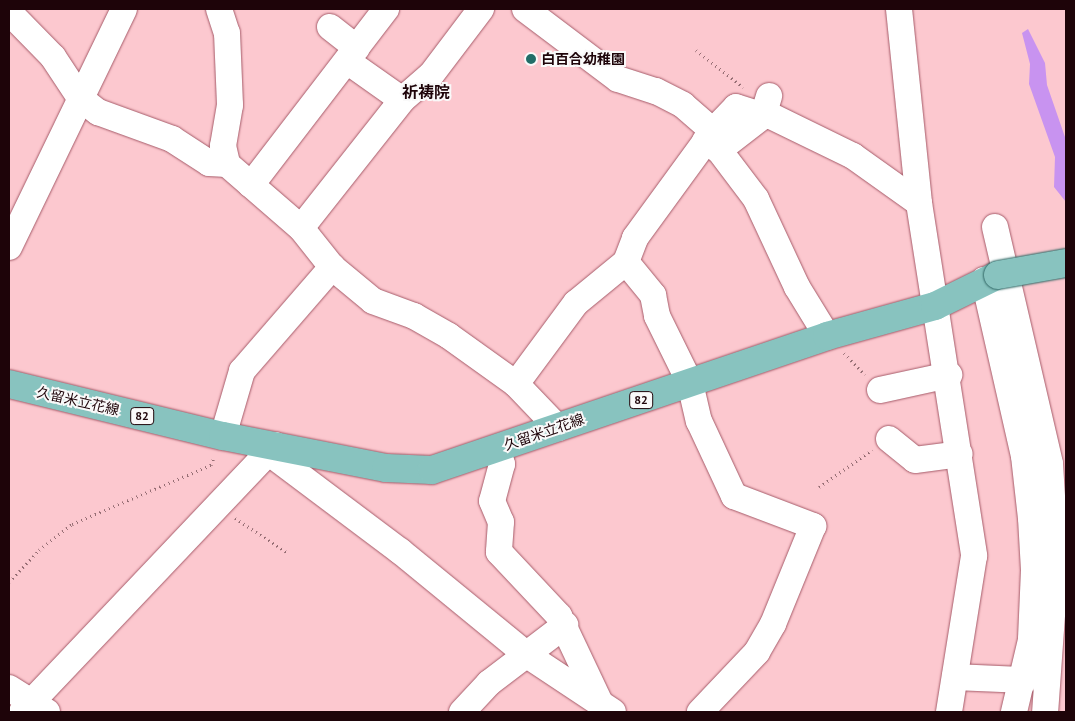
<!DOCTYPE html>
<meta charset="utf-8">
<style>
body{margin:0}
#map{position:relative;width:1075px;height:721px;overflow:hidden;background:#fcc8cf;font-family:"PT Sans","Noto Sans JP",sans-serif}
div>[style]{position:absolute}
.water>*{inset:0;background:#c893f0}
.path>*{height:3px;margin-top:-1.5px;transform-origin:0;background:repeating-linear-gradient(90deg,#966e74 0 1px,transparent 0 5px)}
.roads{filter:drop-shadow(0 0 1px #a65b69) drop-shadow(0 0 1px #a65b69)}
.minor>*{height:26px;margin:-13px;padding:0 13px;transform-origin:13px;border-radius:13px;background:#fff}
.major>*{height:28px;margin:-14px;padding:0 14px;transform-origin:14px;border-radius:14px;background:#88c3bf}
.bridges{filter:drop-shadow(0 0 1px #306664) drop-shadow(0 0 1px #306664)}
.major-bridge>*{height:28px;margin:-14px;padding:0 14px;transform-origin:14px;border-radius:14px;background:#88c3bf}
.dots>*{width:14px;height:14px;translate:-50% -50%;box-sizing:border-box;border:2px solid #f9f9f9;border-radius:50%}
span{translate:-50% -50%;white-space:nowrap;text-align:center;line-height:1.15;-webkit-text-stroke:4px #f9f9f9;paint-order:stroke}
.shield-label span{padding:1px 4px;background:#f9f9f9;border:1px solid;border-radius:4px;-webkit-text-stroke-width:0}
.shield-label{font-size:12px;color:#1e0409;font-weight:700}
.poi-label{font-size:14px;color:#1e0409;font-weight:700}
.left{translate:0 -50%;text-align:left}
.street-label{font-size:14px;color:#1e0409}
.quarter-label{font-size:16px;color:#1e0409;font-weight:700}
.frame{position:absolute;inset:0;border:10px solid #1e0409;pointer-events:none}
</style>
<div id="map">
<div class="water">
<div style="clip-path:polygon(1028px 29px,1045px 63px,1047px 85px,1066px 140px,1066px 202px,1054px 187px,1055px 157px,1029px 84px,1030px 64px,1022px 33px)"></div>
</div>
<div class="path">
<div style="left:696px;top:50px;width:60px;rotate:38.2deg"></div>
<div style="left:844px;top:353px;width:30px;rotate:46deg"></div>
<div style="left:819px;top:487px;width:65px;rotate:-34.9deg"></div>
<div style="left:235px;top:518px;width:64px;rotate:33.4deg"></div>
<div style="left:9px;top:582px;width:44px;rotate:-46.8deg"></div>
<div style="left:39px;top:550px;width:42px;rotate:-38.2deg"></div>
<div style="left:72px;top:524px;width:151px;rotate:-23deg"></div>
<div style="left:211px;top:465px;width:9px;rotate:-69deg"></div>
</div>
<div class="roads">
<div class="minor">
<div style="left:219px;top:9px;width:25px;rotate:72deg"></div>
<div style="left:227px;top:33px;width:72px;rotate:87.6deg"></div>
<div style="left:230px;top:105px;width:42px;rotate:99.7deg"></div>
<div style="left:223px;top:146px;width:18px;rotate:77deg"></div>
<div style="left:227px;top:164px;width:98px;rotate:40.9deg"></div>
<div style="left:301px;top:228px;width:50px;rotate:51.5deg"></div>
<div style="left:332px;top:267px;width:53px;rotate:39.7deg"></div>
<div style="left:373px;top:301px;width:44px;rotate:20.1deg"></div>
<div style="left:414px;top:316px;width:40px;rotate:29.7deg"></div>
<div style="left:449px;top:336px;width:82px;rotate:35.6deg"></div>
<div style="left:516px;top:384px;width:61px;rotate:46.3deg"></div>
<div style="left:525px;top:9px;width:116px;rotate:37deg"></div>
<div style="left:618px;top:79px;width:40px;rotate:18deg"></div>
<div style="left:656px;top:91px;width:30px;rotate:27deg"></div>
<div style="left:683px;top:105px;width:40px;rotate:41deg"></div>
<div style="left:899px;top:9px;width:195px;rotate:84.1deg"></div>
<div style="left:919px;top:203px;width:357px;rotate:81.1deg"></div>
<div style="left:974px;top:556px;width:158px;rotate:99.1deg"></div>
<div style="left:9px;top:12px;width:63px;rotate:45.6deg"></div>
<div style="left:53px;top:57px;width:49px;rotate:56.6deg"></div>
<div style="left:80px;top:98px;width:23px;rotate:38deg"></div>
<div style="left:98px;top:112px;width:79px;rotate:20deg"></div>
<div style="left:172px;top:139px;width:44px;rotate:33deg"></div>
<div style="left:209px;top:163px;width:18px;rotate:3deg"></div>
<div style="left:330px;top:27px;width:34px;rotate:38deg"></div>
<div style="left:347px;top:61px;width:67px;rotate:35.3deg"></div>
<div style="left:705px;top:141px;width:17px;rotate:33deg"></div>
<div style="left:719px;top:150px;width:61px;rotate:52.9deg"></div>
<div style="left:756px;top:199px;width:97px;rotate:65deg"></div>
<div style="left:797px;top:287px;width:57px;rotate:58.5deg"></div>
<div style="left:719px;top:150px;width:56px;rotate:-37.7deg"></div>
<div style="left:763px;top:116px;width:8px"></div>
<div style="left:771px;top:116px;width:91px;rotate:26deg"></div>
<div style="left:853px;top:156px;width:81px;rotate:35.5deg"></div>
<div style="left:251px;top:185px;width:222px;rotate:-52.5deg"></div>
<div style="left:995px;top:227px;width:243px;rotate:76.9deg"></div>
<div style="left:1050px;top:464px;width:96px;rotate:86.4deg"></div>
<div style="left:1056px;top:560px;width:152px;rotate:94.1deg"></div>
<div style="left:301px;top:228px;width:163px;rotate:-51.7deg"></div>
<div style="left:402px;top:100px;width:38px;rotate:-41deg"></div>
<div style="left:431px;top:75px;width:83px;rotate:-52.9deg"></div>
<div style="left:9px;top:247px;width:264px;rotate:-64.2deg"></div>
<div style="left:626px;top:262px;width:43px;rotate:50.7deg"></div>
<div style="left:653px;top:295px;width:21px;rotate:79deg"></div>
<div style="left:657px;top:316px;width:75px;rotate:63.8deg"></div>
<div style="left:690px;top:383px;width:39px;rotate:77deg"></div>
<div style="left:699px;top:421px;width:83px;rotate:65deg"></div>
<div style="left:734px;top:496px;width:85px;rotate:20.8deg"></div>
<div style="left:813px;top:526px;width:106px;rotate:112.2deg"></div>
<div style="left:773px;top:624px;width:32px;rotate:120deg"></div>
<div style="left:757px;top:652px;width:83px;rotate:133.5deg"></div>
<div style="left:984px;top:280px;width:180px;rotate:77.2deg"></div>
<div style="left:1024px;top:456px;width:62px;rotate:83.6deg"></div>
<div style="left:1031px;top:518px;width:52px;rotate:86.7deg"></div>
<div style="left:1034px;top:570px;width:70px;rotate:92.5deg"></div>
<div style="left:1031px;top:640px;width:74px;rotate:103.3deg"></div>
<div style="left:516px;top:384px;width:101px;rotate:-53.5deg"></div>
<div style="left:576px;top:303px;width:65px;rotate:-39.4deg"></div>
<div style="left:626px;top:262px;width:26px;rotate:-69deg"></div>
<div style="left:635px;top:238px;width:132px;rotate:-53.9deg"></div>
<div style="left:713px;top:131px;width:33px;rotate:-46deg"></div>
<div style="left:736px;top:107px;width:28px;rotate:18deg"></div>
<div style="left:763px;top:116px;width:21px;rotate:-73deg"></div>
<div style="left:880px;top:390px;width:71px;rotate:-12.3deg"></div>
<div style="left:223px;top:436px;width:68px;rotate:-73.7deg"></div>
<div style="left:242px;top:371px;width:138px;rotate:-49.1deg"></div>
<div style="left:889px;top:439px;width:33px;rotate:39deg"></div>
<div style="left:915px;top:460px;width:45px;rotate:-7.6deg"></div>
<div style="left:497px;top:448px;width:17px;rotate:73deg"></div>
<div style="left:502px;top:464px;width:38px;rotate:105deg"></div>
<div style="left:492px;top:501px;width:23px;rotate:67deg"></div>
<div style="left:501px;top:522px;width:30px;rotate:94deg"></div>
<div style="left:499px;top:552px;width:88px;rotate:46.8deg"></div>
<div style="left:559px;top:616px;width:101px;rotate:64.7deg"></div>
<div style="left:268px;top:452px;width:165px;rotate:36.9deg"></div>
<div style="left:400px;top:551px;width:164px;rotate:39.3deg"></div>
<div style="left:527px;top:655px;width:103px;rotate:33.5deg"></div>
<div style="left:955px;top:677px;width:70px;rotate:2.5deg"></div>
<div style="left:9px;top:688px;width:45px;rotate:32.3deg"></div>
<div style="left:22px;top:712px;width:368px;rotate:-46.5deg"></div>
<div style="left:462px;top:712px;width:40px;rotate:-47deg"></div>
<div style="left:489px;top:683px;width:96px;rotate:-37.3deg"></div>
</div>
<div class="major">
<div style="left:9px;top:384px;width:220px;rotate:13.7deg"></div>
<div style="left:223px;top:436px;width:166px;rotate:11.1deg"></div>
<div style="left:386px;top:468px;width:46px;rotate:2.5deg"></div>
<div style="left:432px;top:470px;width:417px;rotate:-18.7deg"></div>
<div style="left:827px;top:336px;width:112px;rotate:-15.5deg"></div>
<div style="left:935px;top:306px;width:70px;rotate:-26.2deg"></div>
</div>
</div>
<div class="bridges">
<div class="major-bridge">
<div style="left:998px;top:275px;width:69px;rotate:-10deg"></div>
</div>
</div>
<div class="dots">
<div style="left:531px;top:59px;background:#226d68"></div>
</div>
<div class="shield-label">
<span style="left:641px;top:400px">82</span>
<span style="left:142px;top:416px">82</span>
</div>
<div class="poi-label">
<span class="left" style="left:541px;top:59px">白百合幼稚園</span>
</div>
<div class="street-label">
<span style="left:78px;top:401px;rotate:13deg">久留米立花線</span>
<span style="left:544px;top:432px;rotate:-19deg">久留米立花線</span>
</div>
<div class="quarter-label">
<span style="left:426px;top:92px">祈祷院</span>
</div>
<div class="frame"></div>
</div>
